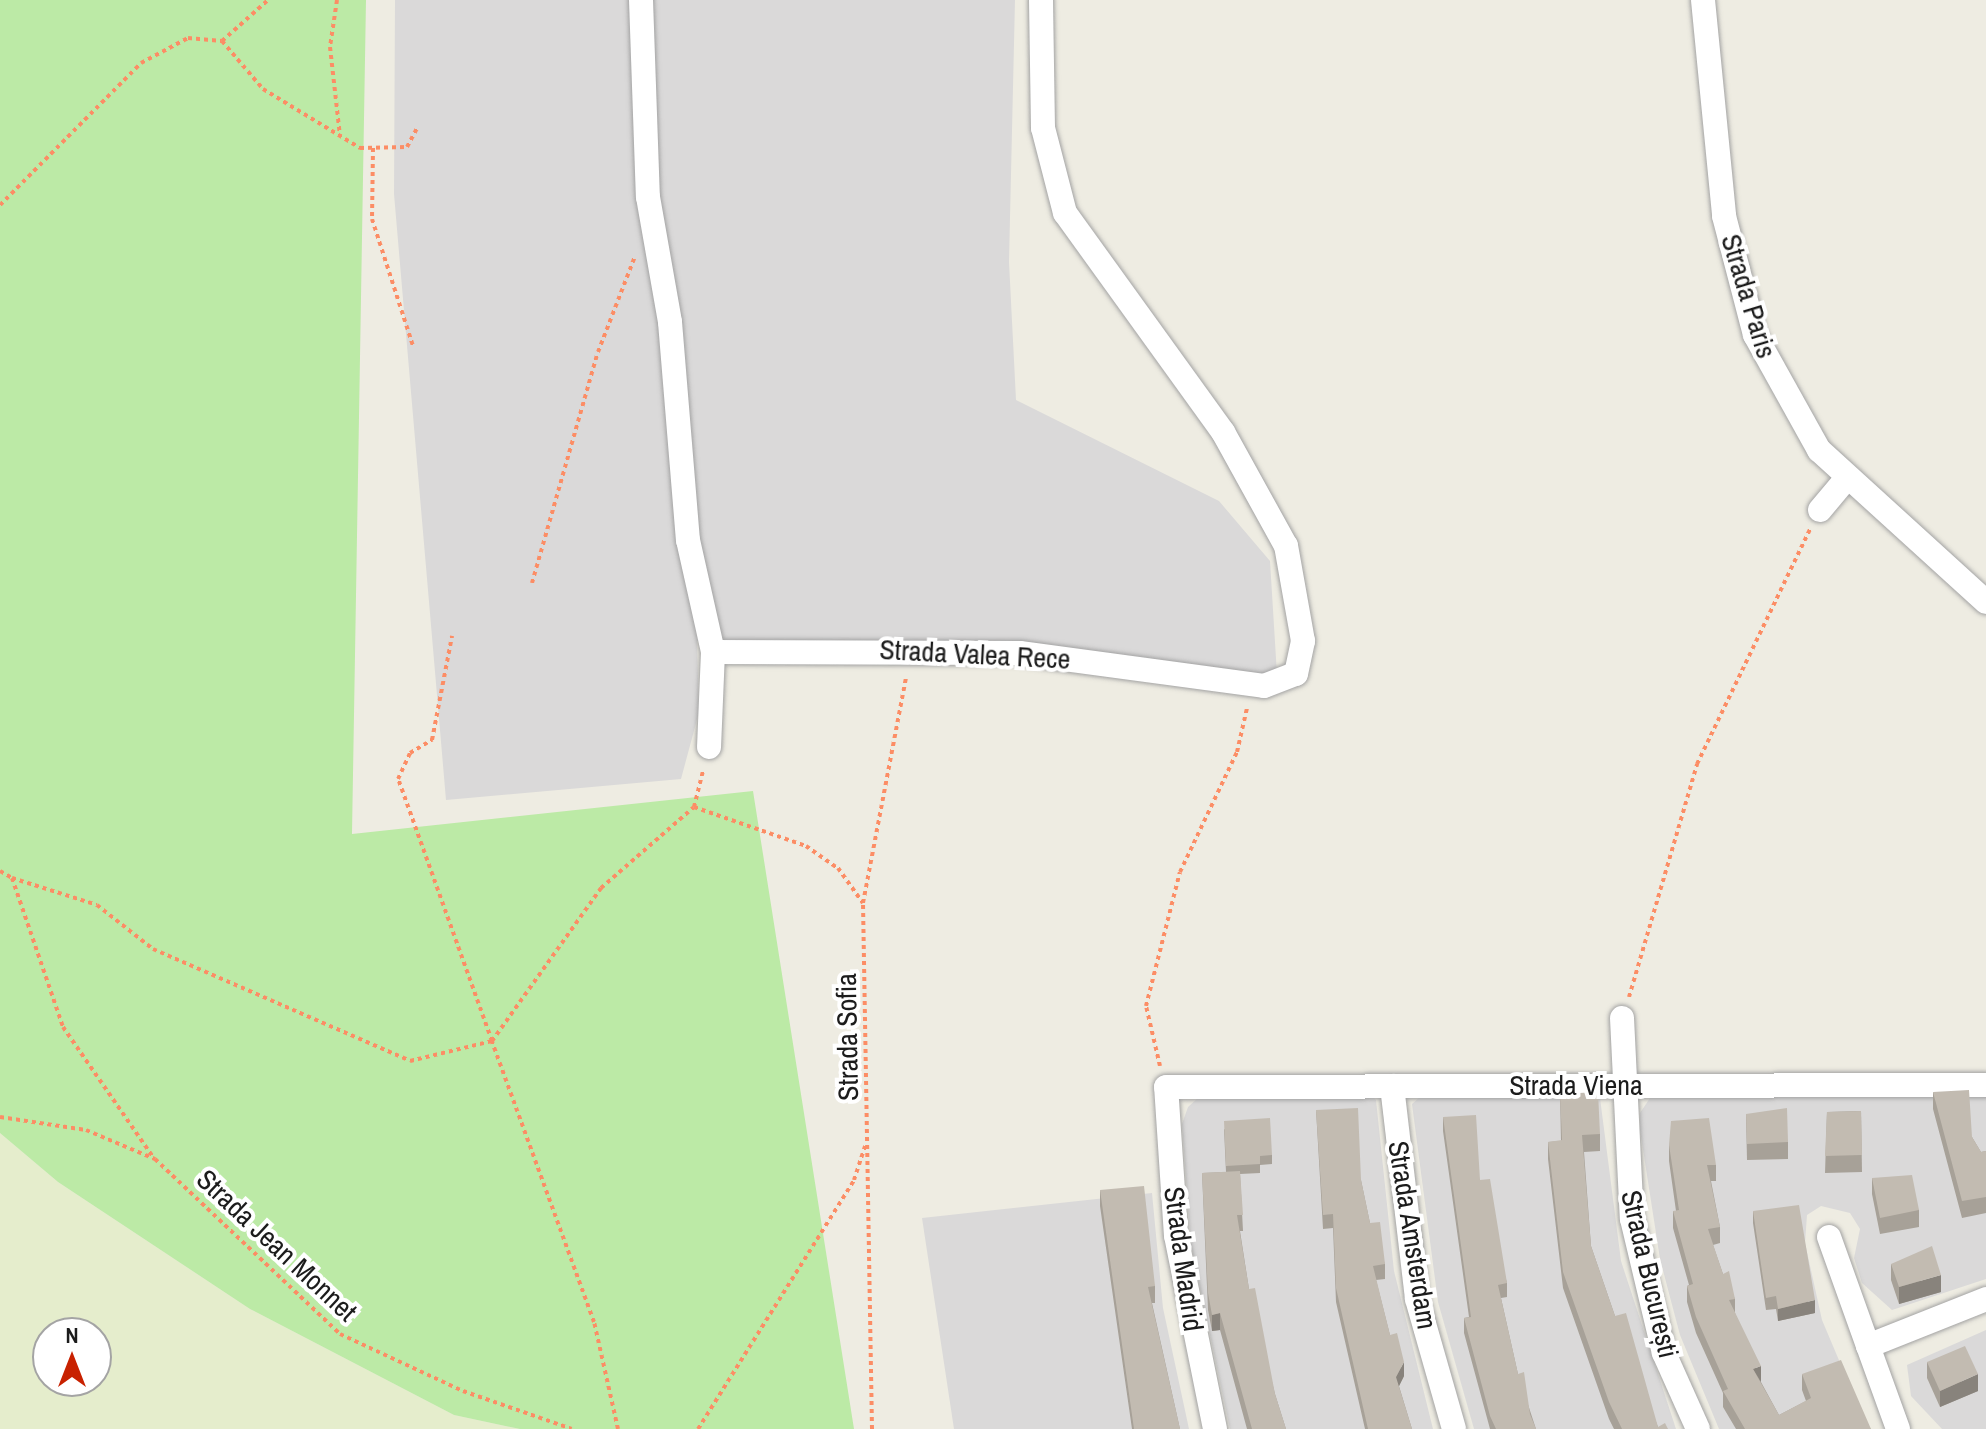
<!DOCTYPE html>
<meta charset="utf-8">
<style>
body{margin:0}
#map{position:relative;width:1986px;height:1429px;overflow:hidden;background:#eeece2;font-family:"Archivo Narrow",sans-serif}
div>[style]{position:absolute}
.residential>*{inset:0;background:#dad9d9}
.farmland>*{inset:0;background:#e5edcc}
.grass>*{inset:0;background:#bceaa6}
.path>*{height:4px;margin-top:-2px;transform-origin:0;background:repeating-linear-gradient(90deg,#fc8d65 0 4px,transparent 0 8px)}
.roads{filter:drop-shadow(0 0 2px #a3a3a3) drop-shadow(0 0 2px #a3a3a3)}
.minor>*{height:24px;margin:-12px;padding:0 12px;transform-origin:12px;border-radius:12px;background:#fff}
.wall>*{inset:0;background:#a7a198}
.shaded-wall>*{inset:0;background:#88837c}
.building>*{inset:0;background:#c2bbb1}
span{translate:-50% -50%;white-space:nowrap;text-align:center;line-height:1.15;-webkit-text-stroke:8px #fff;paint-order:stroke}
.street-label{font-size:28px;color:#1c1c1c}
.north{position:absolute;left:32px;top:1317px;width:80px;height:80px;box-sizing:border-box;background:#fff;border:2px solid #a4a4a4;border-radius:50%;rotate:0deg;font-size:22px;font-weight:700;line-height:32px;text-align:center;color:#1c1c1c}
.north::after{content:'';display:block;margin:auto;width:28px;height:36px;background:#c82100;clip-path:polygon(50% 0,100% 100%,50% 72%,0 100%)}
</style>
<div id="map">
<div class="residential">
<div style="clip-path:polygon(395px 0,1015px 0,1009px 262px,1016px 400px,1219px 501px,1270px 561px,1278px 691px,1000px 655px,697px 641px,699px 712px,681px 779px,446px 800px,394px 194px)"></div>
<div style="clip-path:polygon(1590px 1090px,1600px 1098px,1621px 1261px,1676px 1429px,1474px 1429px,1438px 1302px,1412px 1104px,1421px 1096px)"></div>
<div style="clip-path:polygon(1986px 1091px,1986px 1279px,1892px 1310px,1862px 1283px,1854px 1258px,1860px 1229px,1850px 1213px,1821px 1206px,1807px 1215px,1805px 1243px,1822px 1320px,1868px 1429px,1719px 1429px,1680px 1335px,1660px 1259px,1640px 1130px,1640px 1113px,1654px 1092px)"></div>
<div style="clip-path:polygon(1368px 1093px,1376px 1100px,1394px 1271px,1433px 1429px,1230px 1429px,1191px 1245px,1182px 1124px,1188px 1107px,1198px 1098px)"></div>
<div style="clip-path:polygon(1152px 1193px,1163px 1308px,1189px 1429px,954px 1429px,922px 1218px)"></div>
<div style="clip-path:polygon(1986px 1330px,1986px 1429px,1942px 1429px,1911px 1396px,1907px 1365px)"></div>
</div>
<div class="farmland">
<div style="clip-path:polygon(evenodd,0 1133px,58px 1182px,250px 1309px,454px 1415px,520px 1429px,0 1429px,0 1133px,48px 1333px,96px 1333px,96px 1381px,48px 1381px,48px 1333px)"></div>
</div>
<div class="grass">
<div style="clip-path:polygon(0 0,366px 0,352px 834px,753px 791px,854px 1429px,520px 1429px,454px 1415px,250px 1309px,58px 1182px,0 1133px)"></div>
</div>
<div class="path">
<div style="left:337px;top:0;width:48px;rotate:98.5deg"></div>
<div style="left:330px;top:47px;width:90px;rotate:83.6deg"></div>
<div style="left:222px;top:41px;width:62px;rotate:-41.7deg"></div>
<div style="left:373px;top:148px;width:71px;rotate:90.8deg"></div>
<div style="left:372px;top:219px;width:133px;rotate:72.1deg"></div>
<div style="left:0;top:205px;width:200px;rotate:-45.2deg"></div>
<div style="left:141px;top:63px;width:53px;rotate:-28deg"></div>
<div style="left:188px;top:38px;width:34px;rotate:5deg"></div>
<div style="left:222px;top:41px;width:63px;rotate:49.5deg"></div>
<div style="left:263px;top:89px;width:114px;rotate:31.3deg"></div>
<div style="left:360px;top:148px;width:47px;rotate:-1.2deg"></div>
<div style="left:407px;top:147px;width:21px;rotate:-62deg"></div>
<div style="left:532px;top:583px;width:240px;rotate:-74.1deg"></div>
<div style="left:598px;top:352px;width:103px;rotate:-68.9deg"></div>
<div style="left:694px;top:807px;width:38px;rotate:-76deg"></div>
<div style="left:0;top:871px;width:14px;rotate:30deg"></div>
<div style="left:12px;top:878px;width:157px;rotate:71.1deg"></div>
<div style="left:63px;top:1027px;width:158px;rotate:55.3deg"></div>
<div style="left:12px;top:878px;width:89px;rotate:17.6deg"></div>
<div style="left:97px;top:905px;width:71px;rotate:38.2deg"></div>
<div style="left:153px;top:949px;width:280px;rotate:23.5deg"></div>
<div style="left:410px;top:1061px;width:84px;rotate:-13.7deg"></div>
<div style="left:492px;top:1041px;width:278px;rotate:-109.7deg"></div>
<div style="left:398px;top:779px;width:29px;rotate:-65deg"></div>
<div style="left:410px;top:753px;width:26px;rotate:-31deg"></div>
<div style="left:432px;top:740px;width:106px;rotate:-79.1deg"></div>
<div style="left:1629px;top:997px;width:243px;rotate:-73.7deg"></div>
<div style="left:1697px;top:764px;width:261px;rotate:-64.3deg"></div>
<div style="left:1160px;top:1066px;width:62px;rotate:-103.1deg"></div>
<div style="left:1146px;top:1006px;width:138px;rotate:-75.8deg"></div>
<div style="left:1180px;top:872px;width:133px;rotate:-64.6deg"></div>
<div style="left:1237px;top:752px;width:45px;rotate:-77.2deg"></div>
<div style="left:0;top:1117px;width:87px;rotate:8.6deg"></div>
<div style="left:86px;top:1130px;width:75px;rotate:22.8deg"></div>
<div style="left:155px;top:1159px;width:255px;rotate:43.4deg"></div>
<div style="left:340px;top:1334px;width:136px;rotate:24.9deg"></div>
<div style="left:463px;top:1391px;width:115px;rotate:19.2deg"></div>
<div style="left:618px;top:1429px;width:110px;rotate:-102.6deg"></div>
<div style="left:594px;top:1322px;width:299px;rotate:-110deg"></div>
<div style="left:492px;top:1041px;width:188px;rotate:-54.5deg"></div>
<div style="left:601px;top:888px;width:123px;rotate:-41.1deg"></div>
<div style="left:694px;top:807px;width:119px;rotate:19.2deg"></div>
<div style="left:806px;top:846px;width:39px;rotate:35deg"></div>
<div style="left:838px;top:868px;width:43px;rotate:54.5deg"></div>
<div style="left:698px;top:1429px;width:294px;rotate:-57.9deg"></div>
<div style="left:854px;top:1180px;width:36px;rotate:-72deg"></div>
<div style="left:872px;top:1429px;width:526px;rotate:-90.98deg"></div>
<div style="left:863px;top:903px;width:230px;rotate:-79.2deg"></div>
</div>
<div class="roads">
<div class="minor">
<div style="left:641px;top:0;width:197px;rotate:88deg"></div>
<div style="left:648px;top:197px;width:127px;rotate:80deg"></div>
<div style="left:670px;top:322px;width:219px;rotate:85.3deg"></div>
<div style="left:688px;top:540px;width:115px;rotate:77.4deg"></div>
<div style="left:713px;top:652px;width:95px;rotate:92.4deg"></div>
<div style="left:1703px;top:0;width:217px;rotate:84.4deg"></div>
<div style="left:1724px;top:216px;width:123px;rotate:75.4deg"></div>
<div style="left:1755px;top:335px;width:132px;rotate:60.9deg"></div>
<div style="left:1819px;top:450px;width:226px;rotate:42.3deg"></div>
<div style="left:1820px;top:510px;width:40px;rotate:-50deg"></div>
<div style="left:713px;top:652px;width:307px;rotate:0.2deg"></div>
<div style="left:1020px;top:653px;width:246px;rotate:7.7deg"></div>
<div style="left:1264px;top:686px;width:34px;rotate:-21deg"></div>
<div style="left:1296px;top:674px;width:34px;rotate:-78deg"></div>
<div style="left:1303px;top:641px;width:97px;rotate:-100.1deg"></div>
<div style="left:1286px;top:546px;width:130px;rotate:-118.9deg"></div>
<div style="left:1223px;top:432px;width:270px;rotate:-125.8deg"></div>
<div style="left:1065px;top:213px;width:88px;rotate:-104.5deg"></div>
<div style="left:1043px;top:128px;width:128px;rotate:-90.9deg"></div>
<div style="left:1622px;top:1018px;width:201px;rotate:87.2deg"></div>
<div style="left:1632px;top:1219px;width:138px;rotate:76.6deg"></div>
<div style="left:1664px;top:1353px;width:83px;rotate:65.9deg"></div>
<div style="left:1392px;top:1086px;width:214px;rotate:83.3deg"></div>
<div style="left:1417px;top:1299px;width:135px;rotate:74.1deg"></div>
<div style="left:1829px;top:1237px;width:116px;rotate:70.3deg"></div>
<div style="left:1868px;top:1346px;width:127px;rotate:-21.7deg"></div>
<div style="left:1868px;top:1346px;width:88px;rotate:70.1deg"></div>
<div style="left:1215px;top:1429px;width:197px;rotate:-101.4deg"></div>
<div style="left:1176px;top:1236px;width:149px;rotate:-93.8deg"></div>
<div style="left:1166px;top:1087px;width:820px;rotate:-0.14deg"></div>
</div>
</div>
<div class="wall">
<div style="clip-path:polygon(1933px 1092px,1972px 1137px,1981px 1152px,1986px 1151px,1986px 1213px,1962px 1218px,1933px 1109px)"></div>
<div style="clip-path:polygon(1560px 1094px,1600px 1134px,1600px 1151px,1584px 1152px,1591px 1246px,1615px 1316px,1658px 1427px,1668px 1429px,1614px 1429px,1609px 1419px,1563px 1288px,1548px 1159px,1548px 1142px,1561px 1141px)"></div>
<div style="clip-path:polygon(1316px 1110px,1361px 1180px,1370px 1223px,1385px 1264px,1385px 1279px,1376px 1280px,1390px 1335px,1404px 1376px,1399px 1386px,1412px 1429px,1365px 1429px,1336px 1302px,1333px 1228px,1323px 1229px)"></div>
<div style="clip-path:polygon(1861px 1111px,1862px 1172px,1825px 1173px,1827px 1112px)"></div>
<div style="clip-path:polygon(1746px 1114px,1788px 1142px,1788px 1159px,1747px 1160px)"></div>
<div style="clip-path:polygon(1443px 1117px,1480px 1180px,1507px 1283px,1507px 1297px,1501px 1298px,1518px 1374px,1536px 1429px,1490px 1429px,1464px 1333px,1464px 1318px,1469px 1317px,1443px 1131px)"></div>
<div style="clip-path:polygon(1224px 1129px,1272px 1155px,1272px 1164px,1260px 1165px,1260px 1173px,1240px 1174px,1243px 1231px,1240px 1231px,1249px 1289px,1275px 1394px,1286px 1429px,1247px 1429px,1220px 1330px,1212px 1331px,1208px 1310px,1202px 1173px,1226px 1172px)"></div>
<div style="clip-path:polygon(1669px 1145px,1716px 1165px,1716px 1181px,1711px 1181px,1720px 1227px,1720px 1243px,1713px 1245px,1723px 1274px,1735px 1299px,1735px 1313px,1761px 1382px,1779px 1415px,1806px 1401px,1802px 1390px,1802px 1374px,1871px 1429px,1736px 1429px,1723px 1407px,1723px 1393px,1696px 1333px,1687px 1302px,1687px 1286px,1689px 1285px,1673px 1228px,1673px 1211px,1676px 1211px,1669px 1161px)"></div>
<div style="clip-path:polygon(1872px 1178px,1919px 1210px,1919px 1227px,1880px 1234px,1872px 1194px)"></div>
<div style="clip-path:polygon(1100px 1190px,1155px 1286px,1155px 1303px,1152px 1303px,1180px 1429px,1132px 1429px,1100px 1206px)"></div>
<div style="clip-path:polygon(1753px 1211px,1815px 1313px,1778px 1321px,1776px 1309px,1766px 1310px,1753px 1223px)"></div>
<div style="clip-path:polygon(1891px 1264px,1941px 1292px,1899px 1304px,1891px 1280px)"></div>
<div style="clip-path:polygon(1927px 1362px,1978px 1391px,1940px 1407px,1927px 1378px)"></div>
</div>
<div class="shaded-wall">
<div style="clip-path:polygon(1941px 1275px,1941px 1292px,1899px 1304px,1899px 1287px)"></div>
<div style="clip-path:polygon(1815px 1300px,1815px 1313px,1778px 1321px,1778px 1309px)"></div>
<div style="clip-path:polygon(1220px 1313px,1220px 1330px,1212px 1331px,1212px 1315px)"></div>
<div style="clip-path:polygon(1404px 1362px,1404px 1376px,1396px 1392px,1396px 1377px)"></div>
<div style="clip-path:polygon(1761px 1366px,1761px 1382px,1753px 1369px)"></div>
<div style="clip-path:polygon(1978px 1374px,1978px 1391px,1940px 1407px,1940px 1391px)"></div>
</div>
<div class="building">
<div style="clip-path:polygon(1969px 1090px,1972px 1137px,1981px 1152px,1986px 1151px,1986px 1197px,1962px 1201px,1933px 1092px)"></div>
<div style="clip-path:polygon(1598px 1092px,1600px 1134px,1582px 1135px,1591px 1246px,1615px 1316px,1626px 1313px,1658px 1427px,1665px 1423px,1668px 1429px,1622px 1429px,1609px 1402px,1563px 1272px,1548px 1142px,1562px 1140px,1560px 1094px)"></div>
<div style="clip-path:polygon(1358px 1108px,1361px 1180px,1370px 1223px,1380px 1222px,1385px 1264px,1373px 1266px,1390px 1335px,1397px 1333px,1404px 1362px,1396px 1377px,1412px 1429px,1368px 1429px,1336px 1288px,1333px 1214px,1323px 1215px,1316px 1110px)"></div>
<div style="clip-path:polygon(1787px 1108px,1788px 1142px,1747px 1144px,1746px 1114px)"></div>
<div style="clip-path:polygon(1861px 1111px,1862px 1155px,1825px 1156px,1827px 1112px)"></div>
<div style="clip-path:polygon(1476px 1115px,1480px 1180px,1490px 1179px,1507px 1283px,1498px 1285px,1518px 1374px,1524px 1372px,1530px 1414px,1536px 1429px,1496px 1429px,1490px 1416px,1464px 1318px,1471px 1317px,1443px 1117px)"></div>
<div style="clip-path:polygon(1270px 1118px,1272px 1155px,1260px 1156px,1260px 1164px,1226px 1166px,1224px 1121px)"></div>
<div style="clip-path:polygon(1709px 1118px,1716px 1165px,1707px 1165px,1720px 1227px,1708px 1229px,1723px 1274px,1729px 1271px,1735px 1299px,1729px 1300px,1761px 1366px,1753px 1369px,1779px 1415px,1811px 1398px,1802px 1374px,1841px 1360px,1871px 1429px,1745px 1429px,1723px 1391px,1728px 1389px,1696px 1317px,1687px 1286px,1693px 1284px,1673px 1211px,1679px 1210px,1669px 1145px,1671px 1121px)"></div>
<div style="clip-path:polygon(1240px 1171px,1243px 1215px,1237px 1215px,1249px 1289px,1255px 1288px,1275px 1394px,1286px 1429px,1252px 1429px,1220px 1313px,1212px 1315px,1208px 1293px,1202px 1173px)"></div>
<div style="clip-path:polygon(1912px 1175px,1919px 1210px,1880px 1218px,1872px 1178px)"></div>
<div style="clip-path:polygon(1144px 1186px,1155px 1286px,1148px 1287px,1180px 1429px,1134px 1429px,1100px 1190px)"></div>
<div style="clip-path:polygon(1799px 1205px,1815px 1300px,1778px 1309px,1776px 1296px,1766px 1298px,1753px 1211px)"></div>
<div style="clip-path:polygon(1932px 1246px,1941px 1275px,1899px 1287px,1891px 1264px)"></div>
<div style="clip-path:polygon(1965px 1346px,1978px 1374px,1940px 1391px,1927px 1362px)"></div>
</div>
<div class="street-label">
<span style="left:1749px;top:296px;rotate:73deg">Strada Paris</span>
<span style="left:975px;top:654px;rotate:3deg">Strada Valea Rece</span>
<span style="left:847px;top:1037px;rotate:-91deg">Strada Sofia</span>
<span style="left:1576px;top:1085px">Strada Viena</span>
<span style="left:1413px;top:1235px;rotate:81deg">Strada Amsterdam</span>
<span style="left:277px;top:1245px;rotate:43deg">Strada Jean Monnet</span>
<span style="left:1184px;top:1259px;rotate:82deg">Strada Madrid</span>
<span style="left:1650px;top:1274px;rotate:77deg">Strada București</span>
</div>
<div class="north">N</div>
</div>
